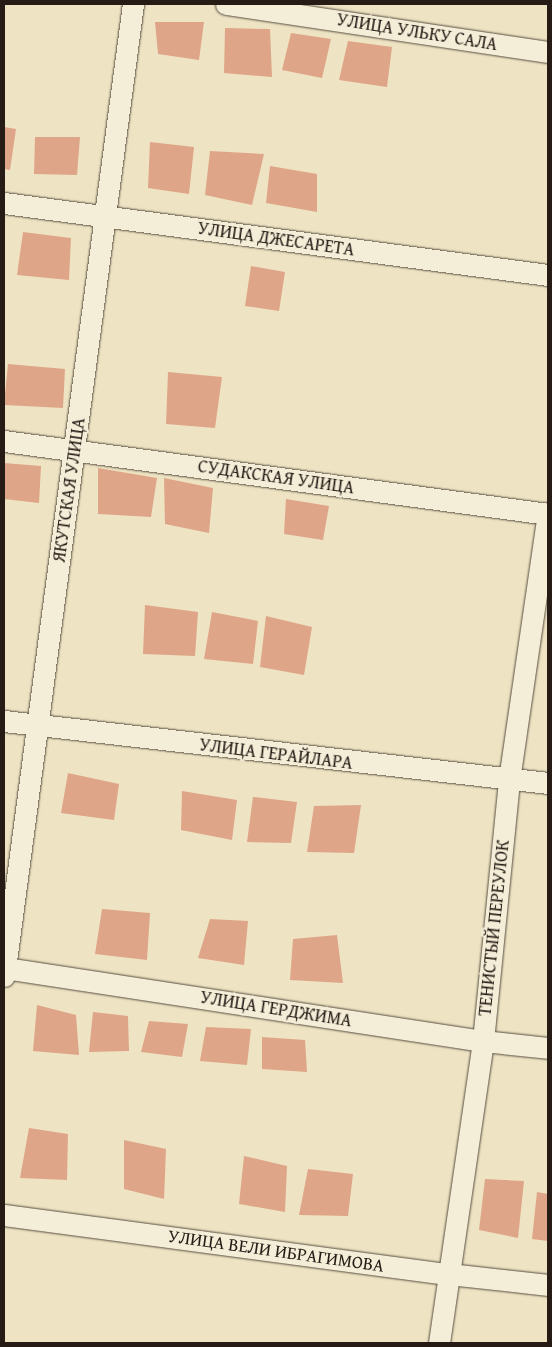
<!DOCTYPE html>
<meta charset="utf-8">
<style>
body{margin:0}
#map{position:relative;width:552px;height:1347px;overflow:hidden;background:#eee4c3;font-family:"Gentium Book Plus",serif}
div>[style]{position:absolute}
.building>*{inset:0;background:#dfa588}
.roads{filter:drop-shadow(0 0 1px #584d40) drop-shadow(0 0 1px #584d40)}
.street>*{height:21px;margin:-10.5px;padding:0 10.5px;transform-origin:10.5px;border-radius:10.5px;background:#f4edd8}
span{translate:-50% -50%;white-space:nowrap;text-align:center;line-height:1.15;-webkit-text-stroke:4px #f4edd8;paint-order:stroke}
.street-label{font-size:18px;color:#261b15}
.frame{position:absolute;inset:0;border:5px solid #261b15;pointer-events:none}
</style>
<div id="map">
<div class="building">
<div style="clip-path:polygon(155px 22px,204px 22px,199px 60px,158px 54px)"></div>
<div style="clip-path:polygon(225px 28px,270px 29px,272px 77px,224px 73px)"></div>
<div style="clip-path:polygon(291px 33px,331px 39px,322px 78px,282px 70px)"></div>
<div style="clip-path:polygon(348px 41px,392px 47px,387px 87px,339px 80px)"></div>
<div style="clip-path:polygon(4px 127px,16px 129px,10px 170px,4px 169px)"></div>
<div style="clip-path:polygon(35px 137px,80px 137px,77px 175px,34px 174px)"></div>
<div style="clip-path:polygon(150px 142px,194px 147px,189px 194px,148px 188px)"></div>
<div style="clip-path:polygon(210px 151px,264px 154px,252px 205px,205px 195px)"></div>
<div style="clip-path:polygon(270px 166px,317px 174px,317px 212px,266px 203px)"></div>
<div style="clip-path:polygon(23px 232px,71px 238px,69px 280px,17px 275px)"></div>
<div style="clip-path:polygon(251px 266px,285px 272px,279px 311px,245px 306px)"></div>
<div style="clip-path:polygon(8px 364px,65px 369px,63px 408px,4px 405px)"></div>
<div style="clip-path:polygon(168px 372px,222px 377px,215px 428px,166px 424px)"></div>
<div style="clip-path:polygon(4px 463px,41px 466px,39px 503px,4px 499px)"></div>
<div style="clip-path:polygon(98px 468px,157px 478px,151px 517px,98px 514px)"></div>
<div style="clip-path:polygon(164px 478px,213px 488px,209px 533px,165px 524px)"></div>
<div style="clip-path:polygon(286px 499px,329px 506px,323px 540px,284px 534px)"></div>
<div style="clip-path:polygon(145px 605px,198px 612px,195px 656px,143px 654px)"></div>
<div style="clip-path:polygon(212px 612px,258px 621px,253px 664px,204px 659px)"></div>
<div style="clip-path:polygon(266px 616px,312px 627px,304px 675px,260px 667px)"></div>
<div style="clip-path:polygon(68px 773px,119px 784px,114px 820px,61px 813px)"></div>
<div style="clip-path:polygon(182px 791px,237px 800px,232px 840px,181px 830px)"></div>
<div style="clip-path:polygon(253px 797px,297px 802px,291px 843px,247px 842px)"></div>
<div style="clip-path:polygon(361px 805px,354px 853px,307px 852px,314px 806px)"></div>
<div style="clip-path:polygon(102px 909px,150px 913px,147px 960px,95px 954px)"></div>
<div style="clip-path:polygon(210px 919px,248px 921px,244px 965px,198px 958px)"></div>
<div style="clip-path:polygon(337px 935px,343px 983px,290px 980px,293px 939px)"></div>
<div style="clip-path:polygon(37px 1005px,76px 1015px,79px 1055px,33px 1051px)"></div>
<div style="clip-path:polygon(93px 1012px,128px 1016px,129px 1051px,89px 1052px)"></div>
<div style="clip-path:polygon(149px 1021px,188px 1024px,182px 1057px,141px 1052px)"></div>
<div style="clip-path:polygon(206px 1027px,251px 1029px,247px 1065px,200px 1061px)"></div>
<div style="clip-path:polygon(262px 1037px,305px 1040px,307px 1072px,262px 1069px)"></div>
<div style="clip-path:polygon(29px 1128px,68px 1134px,67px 1180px,20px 1178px)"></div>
<div style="clip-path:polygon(124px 1140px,166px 1149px,164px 1199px,124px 1189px)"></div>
<div style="clip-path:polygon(244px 1156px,287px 1166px,285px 1212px,239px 1204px)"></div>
<div style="clip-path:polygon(308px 1169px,353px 1174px,348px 1216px,299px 1215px)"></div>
<div style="clip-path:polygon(485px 1179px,524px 1181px,518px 1238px,479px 1230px)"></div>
<div style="clip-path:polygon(537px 1192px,548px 1194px,548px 1241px,532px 1239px)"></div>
</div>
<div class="roads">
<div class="street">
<div style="left:226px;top:4px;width:326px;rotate:8.5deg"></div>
<div style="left:4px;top:203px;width:549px;rotate:7.54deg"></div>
<div style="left:4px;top:441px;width:549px;rotate:7.64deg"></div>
<div style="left:4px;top:721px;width:548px;rotate:6.5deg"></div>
<div style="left:5px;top:968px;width:484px;rotate:8.7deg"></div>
<div style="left:483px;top:1041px;width:65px;rotate:6.1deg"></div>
<div style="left:4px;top:976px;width:981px;rotate:-82.44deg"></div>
<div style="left:4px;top:1215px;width:449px;rotate:7.6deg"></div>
<div style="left:449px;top:1274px;width:100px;rotate:6.3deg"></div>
<div style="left:439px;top:1343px;width:305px;rotate:-81.7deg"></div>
<div style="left:483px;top:1041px;width:262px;rotate:-84.3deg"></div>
<div style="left:509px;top:780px;width:270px;rotate:-81.7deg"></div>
</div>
</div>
<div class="street-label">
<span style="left:417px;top:32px;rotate:9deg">УЛИЦА УЛЬКУ САЛА</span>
<span style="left:276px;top:239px;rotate:8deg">УЛИЦА ДЖЕСАРЕТА</span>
<span style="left:276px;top:477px;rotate:8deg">СУДАКСКАЯ УЛИЦА</span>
<span style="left:69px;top:490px;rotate:-82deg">ЯКУТСКАЯ УЛИЦА</span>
<span style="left:276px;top:754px;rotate:7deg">УЛИЦА ГЕРАЙЛАРА</span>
<span style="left:494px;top:928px;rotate:-84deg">ТЕНИСТЫЙ ПЕРЕУЛОК</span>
<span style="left:276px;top:1009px;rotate:9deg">УЛИЦА ГЕРДЖИМА</span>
<span style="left:276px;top:1251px;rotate:8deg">УЛИЦА ВЕЛИ ИБРАГИМОВА</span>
</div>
<div class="frame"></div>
</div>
